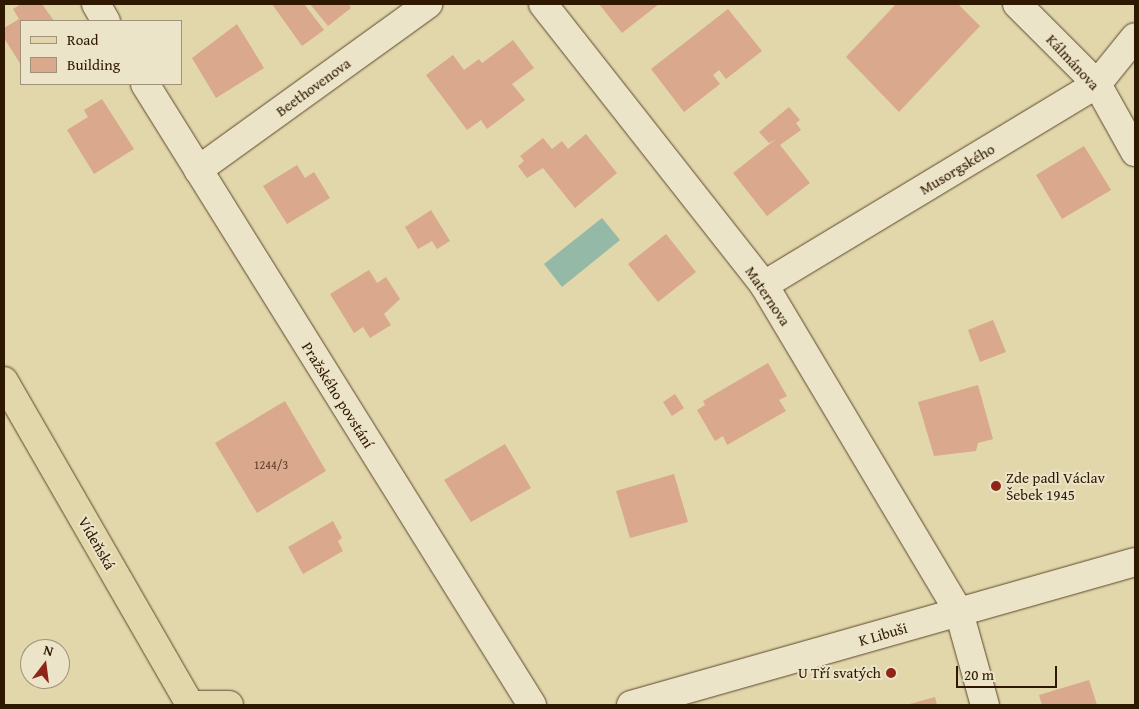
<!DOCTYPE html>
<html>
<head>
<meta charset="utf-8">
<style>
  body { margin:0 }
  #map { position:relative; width:1139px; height:709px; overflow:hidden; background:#e2d6ab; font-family:"Gentium Book Plus",serif }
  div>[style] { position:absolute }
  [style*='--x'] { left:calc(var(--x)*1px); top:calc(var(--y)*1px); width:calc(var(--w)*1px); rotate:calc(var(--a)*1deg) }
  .water>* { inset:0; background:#95b9a7 }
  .building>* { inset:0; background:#daa88d }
  .roads { filter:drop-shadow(0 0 1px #5b482b) drop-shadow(0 0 1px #5b482b) }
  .minor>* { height:28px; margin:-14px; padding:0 14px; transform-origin:14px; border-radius:14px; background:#ece4c8 }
  .major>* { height:28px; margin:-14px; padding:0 14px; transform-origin:14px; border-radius:14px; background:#e2d6ab }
  .dots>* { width:14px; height:14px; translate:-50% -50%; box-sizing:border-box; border:2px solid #ece4c8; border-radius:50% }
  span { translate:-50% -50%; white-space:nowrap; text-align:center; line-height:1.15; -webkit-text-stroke:4px #ece4c8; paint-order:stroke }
  .number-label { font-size:12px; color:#593c23 }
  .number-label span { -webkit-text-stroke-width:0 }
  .street-label { font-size:15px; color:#2e1800 }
  .poi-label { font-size:15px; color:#2e1800 }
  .left { translate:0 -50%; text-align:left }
  .right { translate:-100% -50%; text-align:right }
  .frame { position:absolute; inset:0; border:5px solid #2e1800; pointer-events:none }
  .legend { position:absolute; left:20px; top:20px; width:162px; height:65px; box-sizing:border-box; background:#ece4c8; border:1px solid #a09278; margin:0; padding:6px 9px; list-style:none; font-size:15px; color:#2e1800 }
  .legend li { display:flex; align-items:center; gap:10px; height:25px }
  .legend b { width:25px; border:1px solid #a09278 }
  .north { position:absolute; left:20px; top:639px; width:50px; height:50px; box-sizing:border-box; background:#ece4c8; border:1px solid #a09278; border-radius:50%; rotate:15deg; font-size:14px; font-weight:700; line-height:20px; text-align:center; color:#2e1800 }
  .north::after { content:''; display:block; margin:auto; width:18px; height:22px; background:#8f2418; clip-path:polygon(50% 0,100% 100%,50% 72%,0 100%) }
  .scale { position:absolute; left:956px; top:666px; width:101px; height:22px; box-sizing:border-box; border:2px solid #2e1800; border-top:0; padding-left:6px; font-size:15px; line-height:18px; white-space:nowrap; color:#2e1800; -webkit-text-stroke:4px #ece4c8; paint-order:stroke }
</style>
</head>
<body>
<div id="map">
  <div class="water">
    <div style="clip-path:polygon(602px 218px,620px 240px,562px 287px,544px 264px)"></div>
  </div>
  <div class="building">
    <div style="clip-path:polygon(21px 4px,42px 4px,54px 21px,21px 21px,21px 65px,4px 38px,4px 28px,19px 19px,13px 9px)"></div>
    <div style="clip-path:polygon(272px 4px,304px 4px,324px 30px,302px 46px)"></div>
    <div style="clip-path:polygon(310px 4px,349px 4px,351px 8px,328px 26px)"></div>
    <div style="clip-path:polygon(599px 4px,659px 4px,622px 33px)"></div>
    <div style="clip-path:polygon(896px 4px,958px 4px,980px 26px,899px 112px,846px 57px)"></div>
    <div style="clip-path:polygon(728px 9px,762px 51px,726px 79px,719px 70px,713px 75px,720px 84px,684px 112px,651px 69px)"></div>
    <div style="clip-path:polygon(237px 24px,264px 68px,216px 98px,192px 58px)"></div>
    <div style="clip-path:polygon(513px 40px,534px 68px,512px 84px,525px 100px,487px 129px,481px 120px,467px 130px,426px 75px,453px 55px,464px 70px,479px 59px,482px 63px)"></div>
    <div style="clip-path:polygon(102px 99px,134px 149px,94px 174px,67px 130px,88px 117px,84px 110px)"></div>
    <div style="clip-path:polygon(789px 107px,800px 120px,796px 123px,801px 130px,780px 145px,810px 183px,767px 216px,733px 173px,776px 139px,769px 143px,759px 132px)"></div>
    <div style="clip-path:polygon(586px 134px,617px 173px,575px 208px,543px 168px,527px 178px,518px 166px,524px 161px,520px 156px,543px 138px,552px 149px,562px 141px,568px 149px)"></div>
    <div style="clip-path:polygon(1084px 146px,1111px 190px,1062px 219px,1036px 175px)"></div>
    <div style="clip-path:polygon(297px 165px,305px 178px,314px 172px,330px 198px,287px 224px,263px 186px)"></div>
    <div style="clip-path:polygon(431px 210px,450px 241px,437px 249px,432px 241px,418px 249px,405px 227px)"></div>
    <div style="clip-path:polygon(666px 234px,696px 272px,658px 302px,628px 264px)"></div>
    <div style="clip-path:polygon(369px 270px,377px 283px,386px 277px,400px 299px,384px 314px,391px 325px,370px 338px,363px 327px,354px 333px,330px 294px)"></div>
    <div style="clip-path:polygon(993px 320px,1006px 352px,980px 362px,968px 330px)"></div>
    <div style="clip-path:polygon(768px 363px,787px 396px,779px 400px,786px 411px,727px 445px,723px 436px,715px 441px,697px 410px,705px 405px,703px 401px)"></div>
    <div style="clip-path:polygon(978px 385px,993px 439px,978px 443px,976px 451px,934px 456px,918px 402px)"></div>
    <div style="clip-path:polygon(675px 394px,684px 408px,672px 416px,663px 402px)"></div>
    <div style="clip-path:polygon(285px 401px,326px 471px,257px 513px,215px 443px)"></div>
    <div style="clip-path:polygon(505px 444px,531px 488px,471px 522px,444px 480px)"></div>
    <div style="clip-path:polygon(674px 474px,688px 522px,630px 538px,616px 491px)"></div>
    <div style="clip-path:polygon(333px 521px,342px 538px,338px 541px,343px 551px,303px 574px,288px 547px)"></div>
    <div style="clip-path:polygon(1089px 680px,1097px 705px,1042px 705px,1039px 695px)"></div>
    <div style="clip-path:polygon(935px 697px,937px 705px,906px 705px)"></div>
  </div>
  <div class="roads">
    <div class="minor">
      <div style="--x:96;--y:4;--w:20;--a:60"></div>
      <div style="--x:543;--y:4;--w:357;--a:51.8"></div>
      <div style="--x:764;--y:285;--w:381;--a:59.2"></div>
      <div style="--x:959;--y:612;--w:97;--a:74.4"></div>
      <div style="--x:1017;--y:4;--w:113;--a:45"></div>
      <div style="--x:1097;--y:84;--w:78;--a:60.8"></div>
      <div style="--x:145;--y:84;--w:732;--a:58.07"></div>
      <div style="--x:198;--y:170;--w:284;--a:-35.8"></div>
      <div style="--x:764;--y:285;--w:389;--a:-31.1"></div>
      <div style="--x:1097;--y:84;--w:60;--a:-51"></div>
      <div style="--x:631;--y:705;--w:524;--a:-15.84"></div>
    </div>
    <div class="major">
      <div style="--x:4;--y:381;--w:374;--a:60.1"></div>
      <div style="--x:190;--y:705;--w:39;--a:0"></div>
    </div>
  </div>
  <div class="dots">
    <div style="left:996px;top:486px;background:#8f2418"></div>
    <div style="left:891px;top:673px;background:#8f2418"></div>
  </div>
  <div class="number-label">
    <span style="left:271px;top:465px">1244/3</span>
  </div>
  <div class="street-label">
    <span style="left:1073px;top:62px;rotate:47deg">Kálmánova</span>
    <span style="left:313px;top:87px;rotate:-36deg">Beethovenova</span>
    <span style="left:957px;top:169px;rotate:-31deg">Musorgského</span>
    <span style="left:768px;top:296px;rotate:56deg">Maternova</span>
    <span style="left:338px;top:395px;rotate:58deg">Pražského povstání</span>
    <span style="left:97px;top:543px;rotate:60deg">Vídeňská</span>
    <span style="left:883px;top:634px;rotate:-16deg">K Libuši</span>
  </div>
  <div class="poi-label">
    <span class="left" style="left:1006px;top:486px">Zde padl Václav<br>Šebek 1945</span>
    <span class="right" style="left:881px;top:673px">U Tří svatých</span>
  </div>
  <div class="frame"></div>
  <ul class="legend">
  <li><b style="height:6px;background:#e2d6ab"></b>Road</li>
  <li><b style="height:14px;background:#daa88d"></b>Building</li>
  </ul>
  <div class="north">N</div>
  <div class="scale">20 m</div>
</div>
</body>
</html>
